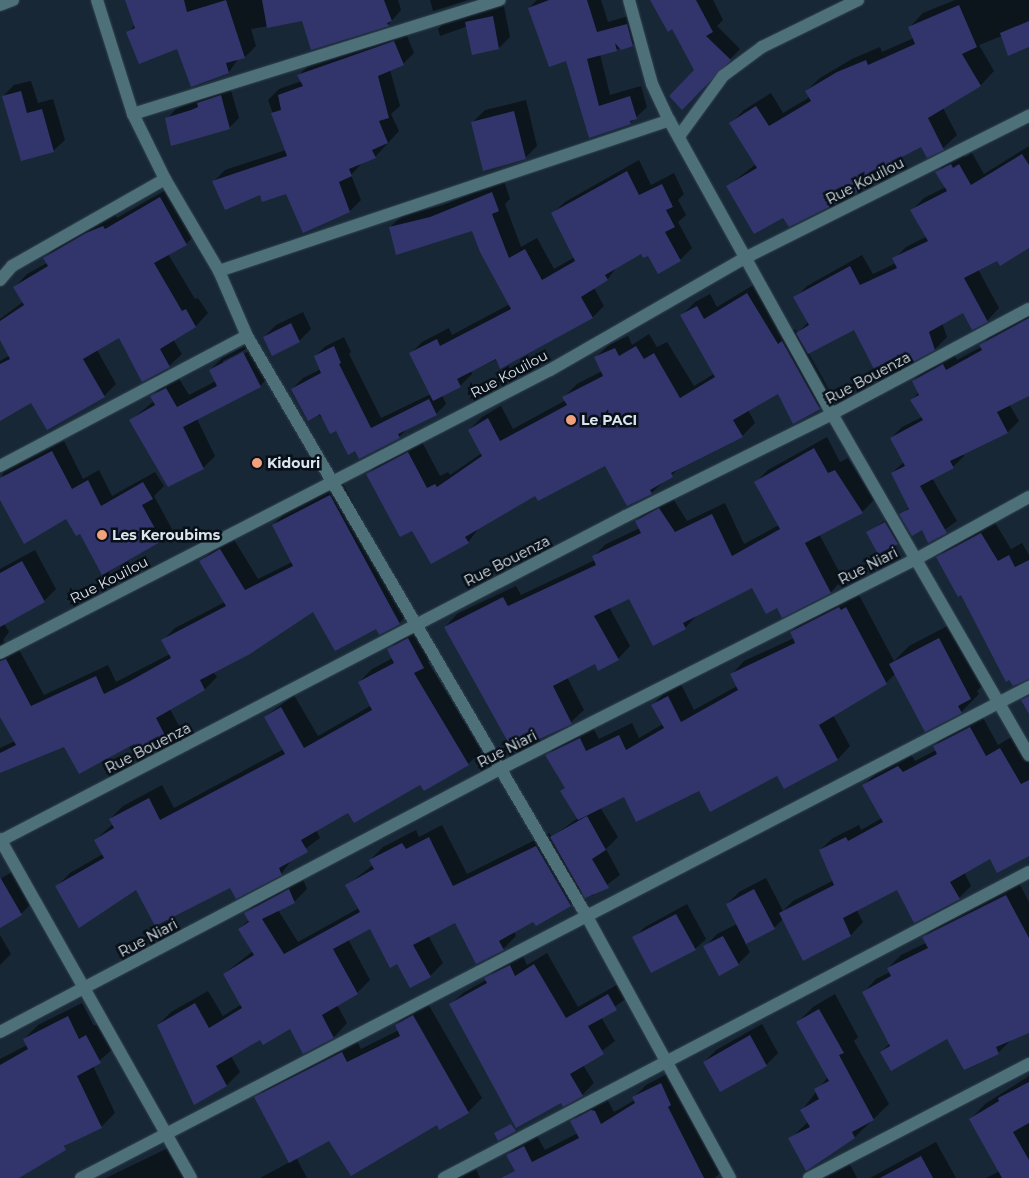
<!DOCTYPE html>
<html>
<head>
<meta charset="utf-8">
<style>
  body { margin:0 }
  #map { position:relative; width:1029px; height:1178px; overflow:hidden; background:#172736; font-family:Montserrat,sans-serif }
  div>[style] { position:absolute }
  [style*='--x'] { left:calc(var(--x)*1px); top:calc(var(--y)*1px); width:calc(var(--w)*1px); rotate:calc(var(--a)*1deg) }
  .shadow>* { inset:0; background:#0007 }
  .building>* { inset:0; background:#32356c }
  .roads { filter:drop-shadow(0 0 1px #324250) drop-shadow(0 0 1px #324250) }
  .minor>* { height:12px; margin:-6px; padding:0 6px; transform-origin:6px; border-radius:6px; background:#4d7079 }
  .dots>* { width:14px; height:14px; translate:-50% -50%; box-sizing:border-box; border:2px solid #080f16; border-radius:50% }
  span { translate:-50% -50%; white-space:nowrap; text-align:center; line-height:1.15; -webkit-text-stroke:5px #080f16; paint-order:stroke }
  .street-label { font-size:14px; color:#dae5ef }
  .poi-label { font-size:14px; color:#dae5ef; font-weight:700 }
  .left { translate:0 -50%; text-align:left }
</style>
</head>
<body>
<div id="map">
  <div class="shadow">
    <div style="clip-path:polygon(126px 0,398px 0,401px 10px,388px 25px,303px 20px,251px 29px,256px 46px,246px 56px,238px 59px,229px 72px,192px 86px,178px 48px,128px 32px,135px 25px)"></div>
    <div style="clip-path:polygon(430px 0,468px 0,433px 11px)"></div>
    <div style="clip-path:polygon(537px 0,601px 0,608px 22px,638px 13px,644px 34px,633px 45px,600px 54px,610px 95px,641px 86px,647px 107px,630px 123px,590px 137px,567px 59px,529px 8px)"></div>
    <div style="clip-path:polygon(651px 0,713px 0,723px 20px,717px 26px,740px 49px,682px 108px,696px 70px,672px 28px)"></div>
    <div style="clip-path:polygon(955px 0,1029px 0,1029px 46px,1002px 36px,979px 45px,994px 71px,981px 85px,943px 108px,957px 135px,943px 148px,922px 146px,884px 165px,885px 168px,872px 182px,783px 216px,728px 186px,756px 164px,730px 124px,744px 110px,771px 93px,783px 113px,810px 97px,806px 91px,820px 78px,852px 59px,880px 47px,882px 52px,914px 38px,910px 27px,923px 13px)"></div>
    <div style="clip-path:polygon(503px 1px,510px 37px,499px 48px,473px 53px,468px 26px,440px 36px,438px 29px,449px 17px)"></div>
    <div style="clip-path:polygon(405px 31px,414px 53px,403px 64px,390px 70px,400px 106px,391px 114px,399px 131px,375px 157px,362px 163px,351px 175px,361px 200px,350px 211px,287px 193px,261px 193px,214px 181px,225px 170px,286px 150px,268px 100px,279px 89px,302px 81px,299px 75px,310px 64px)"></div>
    <div style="clip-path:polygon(31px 81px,38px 103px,53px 99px,65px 140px,54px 150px,22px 160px,3px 96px,14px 85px)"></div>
    <div style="clip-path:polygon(230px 87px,239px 118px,229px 128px,167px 119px,176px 109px)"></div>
    <div style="clip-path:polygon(526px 100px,537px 146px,525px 158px,473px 122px,485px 110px)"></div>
    <div style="clip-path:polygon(1029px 146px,1029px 241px,978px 269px,999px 308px,987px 321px,972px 329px,964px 312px,942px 323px,947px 337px,935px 349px,898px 354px,854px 329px,808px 352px,832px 395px,819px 408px,779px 392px,748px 410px,755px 423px,742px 436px,682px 466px,651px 493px,606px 465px,536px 494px,480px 527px,468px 542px,412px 529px,368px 474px,381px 461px,421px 440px,440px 476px,448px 472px,450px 475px,482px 453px,469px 430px,482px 417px,501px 406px,513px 429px,566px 400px,564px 397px,577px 384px,602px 371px,596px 357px,609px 345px,628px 336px,632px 345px,649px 334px,657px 347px,667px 342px,694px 386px,714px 374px,682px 315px,695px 302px,710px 294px,717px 307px,760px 281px,791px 332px,795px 329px,798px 333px,808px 322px,795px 298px,807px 286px,862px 255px,873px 274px,896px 263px,894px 259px,906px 247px,926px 237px,912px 210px,924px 198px,946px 187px,937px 172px,949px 160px,963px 153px,965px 157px,972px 153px,984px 174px)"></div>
    <div style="clip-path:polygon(639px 160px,651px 185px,674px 173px,684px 194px,678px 200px,686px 215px,678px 222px,692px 248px,680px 260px,641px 252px,618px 265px,608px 279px,594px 288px,604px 306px,593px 317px,471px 371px,472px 374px,460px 386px,442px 395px,446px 404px,436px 414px,409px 427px,399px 437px,355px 450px,292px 389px,303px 378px,321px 369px,315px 356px,326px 346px,344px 337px,351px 352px,349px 354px,381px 418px,431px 394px,410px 354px,422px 342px,449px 328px,452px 335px,510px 304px,473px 230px,390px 227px,402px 216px,443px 205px,504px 181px,510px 199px,505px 204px,521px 247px,537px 238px,554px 269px,575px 257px,553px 213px,565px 202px)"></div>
    <div style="clip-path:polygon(173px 186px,198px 232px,186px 244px,168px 254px,195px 299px,198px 298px,208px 313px,196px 326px,173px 339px,182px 354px,169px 366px,119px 337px,97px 350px,116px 384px,104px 396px,31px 401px,0 411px,0 361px,10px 355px,0 338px,0 319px,23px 302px,15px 287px,27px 274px,47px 263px,45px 258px,57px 246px,115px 214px,117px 218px)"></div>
    <div style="clip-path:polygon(303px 312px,311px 329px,299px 341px,264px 337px,276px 325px)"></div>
    <div style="clip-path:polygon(1029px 313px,1029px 394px,1009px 404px,1019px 421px,1008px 432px,962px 454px,964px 456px,953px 467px,932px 478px,957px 521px,929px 541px,922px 529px,901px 515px,909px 507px,892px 473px,904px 462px,891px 438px,902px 427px,922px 417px,912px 400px,919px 392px,913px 381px,924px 370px,954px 354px,957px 360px,981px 347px,991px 334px)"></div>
    <div style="clip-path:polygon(evenodd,255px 341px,272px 374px,260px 386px,197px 419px,215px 456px,203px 468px,131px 420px,154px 401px,152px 396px,164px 384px,178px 377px,189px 395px,216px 381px,210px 370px,222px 358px,255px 341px,248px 348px,249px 351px,223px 364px,223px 361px,248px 348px)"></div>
    <div style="clip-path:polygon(827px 437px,840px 462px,848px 458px,874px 500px,862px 512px,819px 534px,843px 579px,831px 592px,782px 616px,777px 606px,753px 586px,697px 615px,685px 628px,630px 597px,609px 607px,630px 646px,618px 659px,595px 662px,567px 677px,584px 710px,571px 722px,514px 749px,445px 627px,457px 614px,516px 586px,521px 595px,595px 560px,594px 556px,606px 544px,640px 528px,636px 521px,648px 509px,672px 497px,687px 521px,725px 503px,744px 544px,779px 525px,756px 482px,768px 470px)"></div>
    <div style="clip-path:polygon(64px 441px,83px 479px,99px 470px,112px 496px,155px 472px,164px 486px,154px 496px,172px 529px,161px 540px,81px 532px,67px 518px,0 498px,3px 471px)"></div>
    <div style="clip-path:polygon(343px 483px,411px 611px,399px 623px,377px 627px,314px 610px,213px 672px,217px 677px,205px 689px,170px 709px,179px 726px,167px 738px,65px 745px,0 772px,0 748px,15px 741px,0 714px,0 569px,35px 550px,56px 589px,44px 601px,4px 623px,9px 632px,3px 640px,8px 649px,18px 648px,44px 695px,108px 665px,116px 682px,170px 654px,163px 640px,175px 628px,225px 602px,201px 562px,213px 550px,233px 538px,258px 579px,292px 562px,273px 525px,285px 513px)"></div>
    <div style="clip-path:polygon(891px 517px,903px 537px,897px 543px,868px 532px)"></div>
    <div style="clip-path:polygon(994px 521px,1011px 549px,1022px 543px,1029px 555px,1029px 678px,961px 593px,938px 558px,950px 545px)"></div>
    <div style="clip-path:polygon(852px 595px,854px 598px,859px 595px,894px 661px,909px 646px,957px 621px,988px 680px,977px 691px,979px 694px,961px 712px,896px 673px,886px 683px,833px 715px,850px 746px,838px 759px,784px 788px,777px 774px,700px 790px,625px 796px,600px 807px,618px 837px,606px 849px,620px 875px,592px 896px,583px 892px,570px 905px,536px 924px,534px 920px,514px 931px,516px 936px,503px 949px,455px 921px,428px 935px,443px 963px,430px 976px,398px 963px,370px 927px,348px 939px,370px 980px,357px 993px,337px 1005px,347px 1023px,334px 1037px,304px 1052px,290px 1027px,260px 1038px,231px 1056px,240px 1072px,227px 1085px,194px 1103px,158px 1025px,171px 1012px,208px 991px,223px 1016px,242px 1004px,224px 974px,253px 951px,239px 929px,249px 920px,246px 913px,259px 900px,302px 877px,307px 889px,294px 902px,278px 910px,298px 942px,359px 908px,347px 885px,373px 865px,370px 860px,383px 847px,416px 830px,419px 837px,442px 825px,467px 874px,549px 833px,552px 837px,578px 818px,562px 791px,566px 787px,547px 756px,559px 743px,592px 726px,599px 739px,632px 723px,639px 738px,663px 724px,653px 705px,665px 692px,681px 684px,694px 710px,737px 686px,732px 674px,744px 661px,794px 638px,791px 632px,804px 620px)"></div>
    <div style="clip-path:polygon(421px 626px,437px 654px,428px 662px,482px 751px,468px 764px,424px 789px,421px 783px,349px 811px,316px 830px,320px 838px,293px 858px,281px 874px,231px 886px,57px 886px,70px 873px,103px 854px,95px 840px,113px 824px,110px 819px,123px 806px,162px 785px,174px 808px,284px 749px,265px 717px,294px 695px,318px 736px,372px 705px,359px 682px,372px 669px,393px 658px,388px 650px,402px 636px)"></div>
    <div style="clip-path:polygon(982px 716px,998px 745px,1013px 736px,1029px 761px,1029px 855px,990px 858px,964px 872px,971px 886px,959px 898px,897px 888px,856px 909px,863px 922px,851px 935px,803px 959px,783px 919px,774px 928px,745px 943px,750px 952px,738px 964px,705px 947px,717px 934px,737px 924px,727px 904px,739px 892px,766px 878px,783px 911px,793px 901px,834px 880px,820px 850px,833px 838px,859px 825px,861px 830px,882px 818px,864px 785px,876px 773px,911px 754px,915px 761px,936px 750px,934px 746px,947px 734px)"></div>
    <div style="clip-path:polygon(17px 869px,35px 900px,21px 914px,0 926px,0 879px)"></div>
    <div style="clip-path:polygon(1019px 883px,1029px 902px,1029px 1031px,1011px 1040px,998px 1053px,948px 1037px,881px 1052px,890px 1043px,864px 992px,876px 979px,890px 972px,888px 968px,901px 955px,926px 943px,924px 937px,936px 925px)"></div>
    <div style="clip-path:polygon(687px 904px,706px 939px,695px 949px,634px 938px,645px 927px)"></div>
    <div style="clip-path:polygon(0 935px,11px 954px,0 965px)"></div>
    <div style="clip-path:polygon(547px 953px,578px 1007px,620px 983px,628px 997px,601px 1017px,615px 1041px,583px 1065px,594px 1083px,582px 1095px,561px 1101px,451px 1004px,463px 993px,486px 980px,497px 967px,522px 954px,527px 965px)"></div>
    <div style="clip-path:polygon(835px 994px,858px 1037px,854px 1041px,889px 1104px,855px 1137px,806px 1169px,790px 1139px,808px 1122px,802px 1110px,828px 1077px,798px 1022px,813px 1007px)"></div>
    <div style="clip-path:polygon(427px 1002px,482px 1098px,468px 1112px,413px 1095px,296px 1157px,307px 1178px,260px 1178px,290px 1162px,256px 1098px,269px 1084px,356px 1039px,361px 1049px,399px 1030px,396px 1025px,410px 1012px)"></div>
    <div style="clip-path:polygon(82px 1003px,94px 1026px,100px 1022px,114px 1048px,93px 1066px,115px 1113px,101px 1127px,74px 1140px,23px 1174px,14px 1178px,0 1178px,0 1059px,27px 1045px,24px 1039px,38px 1025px)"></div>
    <div style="clip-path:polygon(762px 1024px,778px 1053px,766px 1065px,704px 1062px,716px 1050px)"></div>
    <div style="clip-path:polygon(673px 1071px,680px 1095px,720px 1173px,715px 1178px,520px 1178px,508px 1155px,520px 1143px,536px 1134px,545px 1150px,578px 1133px,572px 1121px,584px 1109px,607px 1099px,614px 1112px,635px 1100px,634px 1097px,646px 1085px)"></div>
    <div style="clip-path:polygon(1029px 1076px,1029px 1178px,986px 1178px,1000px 1171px,970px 1120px,985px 1104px)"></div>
    <div style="clip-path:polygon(936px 1142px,956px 1178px,870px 1178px)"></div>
    <div style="clip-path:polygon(170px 1147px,186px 1178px,106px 1178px)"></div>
    <div style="clip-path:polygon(848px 1161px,857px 1178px,821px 1178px)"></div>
    <div style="clip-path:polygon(476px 1169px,480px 1178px,457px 1178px)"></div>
  </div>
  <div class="building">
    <div style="clip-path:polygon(125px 0,184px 0,187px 12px,226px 0,245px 58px,226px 63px,229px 73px,191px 87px,177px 49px,139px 64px,126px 32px,135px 28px)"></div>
    <div style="clip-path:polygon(262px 0,384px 0,392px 21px,387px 23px,389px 26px,311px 50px,302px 21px,267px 28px)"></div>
    <div style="clip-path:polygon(549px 0,587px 0,597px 32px,627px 24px,633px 46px,621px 50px,615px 43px,617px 51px,587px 59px,599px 106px,630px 96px,637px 119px,630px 121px,631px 124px,589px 138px,566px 61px,549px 67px,528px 8px)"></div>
    <div style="clip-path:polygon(650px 0,696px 0,713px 32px,706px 36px,731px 60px,682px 110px,669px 96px,694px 70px,672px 29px,668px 32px)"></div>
    <div style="clip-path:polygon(959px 5px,977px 47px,962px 54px,981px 86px,928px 118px,944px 150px,927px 158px,921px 147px,868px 175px,873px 183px,845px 199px,789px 227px,783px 218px,754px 234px,726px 186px,757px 168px,729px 123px,756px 106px,769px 126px,811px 101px,805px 91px,837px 72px,866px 60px,868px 65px,915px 44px,908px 27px)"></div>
    <div style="clip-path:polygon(493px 16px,499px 49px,472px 55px,465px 22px)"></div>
    <div style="clip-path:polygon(1029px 21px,1029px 47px,1008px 56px,1000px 33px)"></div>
    <div style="clip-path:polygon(394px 41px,404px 65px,378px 76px,389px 118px,379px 121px,388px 143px,372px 150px,376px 158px,349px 169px,352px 176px,339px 182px,350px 212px,303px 233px,286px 194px,262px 202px,260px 195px,225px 210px,212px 181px,287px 156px,271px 113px,281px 110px,278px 95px,303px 86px,297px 75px)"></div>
    <div style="clip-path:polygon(21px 91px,27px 113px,42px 109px,54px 152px,21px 161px,2px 96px)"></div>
    <div style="clip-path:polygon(221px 95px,230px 129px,171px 146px,165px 118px,191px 110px,198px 107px,197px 103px)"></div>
    <div style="clip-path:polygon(514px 111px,526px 159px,483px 171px,471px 122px)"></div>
    <div style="clip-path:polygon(1022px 154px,1029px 165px,1029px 248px,1000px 266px,997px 261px,964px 278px,988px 322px,972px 330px,963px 313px,929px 332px,935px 350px,904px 367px,898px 356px,874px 369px,854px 330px,808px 354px,796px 333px,809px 325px,793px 297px,850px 266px,860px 285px,897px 268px,892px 258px,928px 241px,910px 210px,947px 191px,935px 172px,951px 164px,953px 168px,959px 164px,971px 185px)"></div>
    <div style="clip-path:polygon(627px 171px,639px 195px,662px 184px,673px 207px,666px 210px,675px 227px,665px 232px,681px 261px,658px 274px,648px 256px,643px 258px,641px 254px,605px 275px,608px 280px,581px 297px,593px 318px,500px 369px,496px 359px,457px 379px,461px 387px,433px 401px,409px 353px,437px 339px,440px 346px,511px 309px,480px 252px,472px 231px,396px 255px,389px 227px,430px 217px,492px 192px,499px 211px,492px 214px,509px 258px,525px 249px,542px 280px,575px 261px,551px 213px)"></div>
    <div style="clip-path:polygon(160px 197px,187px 245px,154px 263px,182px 311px,186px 309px,196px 327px,160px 349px,170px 367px,142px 382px,119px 338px,83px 359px,105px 397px,47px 430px,31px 403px,0 421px,0 364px,10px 359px,0 340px,0 321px,24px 305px,13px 287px,48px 266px,43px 258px,86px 233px,103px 226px,105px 229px)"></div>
    <div style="clip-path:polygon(747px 293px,778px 344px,782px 341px,820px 409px,793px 424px,778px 394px,733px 420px,743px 437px,671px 473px,673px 477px,650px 490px,652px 494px,627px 506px,605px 466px,538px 501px,535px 496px,465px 537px,469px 543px,431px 564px,412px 531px,400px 537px,366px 474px,408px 452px,427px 488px,435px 484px,437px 487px,482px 456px,468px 430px,488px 418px,500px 441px,567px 405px,562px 397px,603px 376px,594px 357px,615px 348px,619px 356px,636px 346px,644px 359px,654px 353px,680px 398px,715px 377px,680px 315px,697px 306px,704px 319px)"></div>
    <div style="clip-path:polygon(1029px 318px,1029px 396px,997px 412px,1008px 433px,950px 461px,954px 468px,920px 486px,947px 533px,928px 543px,922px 530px,912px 536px,899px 514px,909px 509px,891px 473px,905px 466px,890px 438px,923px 420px,910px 400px,919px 395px,912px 381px,943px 364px,946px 370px,982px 350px,979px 345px)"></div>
    <div style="clip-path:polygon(291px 323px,300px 342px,272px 356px,263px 337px)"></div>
    <div style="clip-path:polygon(334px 346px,341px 363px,339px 364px,371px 428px,429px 399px,437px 415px,398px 434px,400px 438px,359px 459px,355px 451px,348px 455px,336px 431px,330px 434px,320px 414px,308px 421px,291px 389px,321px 373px,314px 356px)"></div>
    <div style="clip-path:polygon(243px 352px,261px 387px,183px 427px,204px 469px,168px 487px,129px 420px,155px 405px,150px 396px,166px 388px,177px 407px,217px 386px,209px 370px)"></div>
    <div style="clip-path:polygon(814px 448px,828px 473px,835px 470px,863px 513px,805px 543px,831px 593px,782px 618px,777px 608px,766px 614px,752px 588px,683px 623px,686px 629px,653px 646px,629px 599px,594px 616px,619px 660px,598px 671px,595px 664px,553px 686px,572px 724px,513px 751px,444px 627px,503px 597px,508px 606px,596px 565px,592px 556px,641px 533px,635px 521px,659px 508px,675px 532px,712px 514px,732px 556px,780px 529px,754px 482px)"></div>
    <div style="clip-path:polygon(52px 451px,72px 489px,88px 480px,101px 506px,143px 482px,153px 499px,142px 505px,162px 541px,102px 575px,80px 534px,76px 536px,66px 519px,24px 544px,0 500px,0 478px)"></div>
    <div style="clip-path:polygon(330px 495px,400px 624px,379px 635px,376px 629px,335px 651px,313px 612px,250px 654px,200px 680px,205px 690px,156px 718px,167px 739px,139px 754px,134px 744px,79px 774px,64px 747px,0 773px,0 753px,16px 745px,0 717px,0 661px,6px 659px,31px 706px,96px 676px,104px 694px,130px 681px,171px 658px,161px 640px,226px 606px,199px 561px,220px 549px,245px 590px,293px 566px,272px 525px)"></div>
    <div style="clip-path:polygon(885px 522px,898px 544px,878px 554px,866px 532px)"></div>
    <div style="clip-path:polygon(981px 533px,998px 561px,1009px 555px,1015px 567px,1029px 560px,1029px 679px,1013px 686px,1009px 680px,1006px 682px,961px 595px,958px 597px,936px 557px)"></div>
    <div style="clip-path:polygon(22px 561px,45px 602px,0 627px,0 573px)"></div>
    <div style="clip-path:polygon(839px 607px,841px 610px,846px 607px,887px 684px,819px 725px,838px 760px,784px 789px,777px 776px,710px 812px,699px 791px,636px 822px,624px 797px,578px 820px,560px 791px,565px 788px,545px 755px,580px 738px,586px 751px,619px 735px,626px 750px,664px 728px,651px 705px,668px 696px,681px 722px,738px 690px,730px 674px,795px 643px,790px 632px)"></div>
    <div style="clip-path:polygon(408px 638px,424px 668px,414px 673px,469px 765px,424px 791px,420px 785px,354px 823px,348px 813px,301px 840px,308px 852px,279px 868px,282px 875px,236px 899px,230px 888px,155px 926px,136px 890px,79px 928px,55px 886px,104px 858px,94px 840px,114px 828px,109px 819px,149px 798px,160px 820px,285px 754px,264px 717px,281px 707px,304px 748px,372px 710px,358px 682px,394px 663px,387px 649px)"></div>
    <div style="clip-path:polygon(939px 638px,971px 699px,958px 706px,962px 713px,925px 732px,889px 664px)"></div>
    <div style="clip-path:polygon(1029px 696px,1029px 714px,1021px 700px)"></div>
    <div style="clip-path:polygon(970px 727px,986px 756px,1000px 748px,1021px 784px,1029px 780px,1029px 856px,997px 873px,990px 859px,950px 882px,960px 899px,914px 923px,897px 890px,843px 918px,851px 936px,803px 961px,779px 913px,834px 885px,819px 850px,846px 837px,848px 841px,883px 822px,862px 785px,898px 766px,903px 772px,937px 754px,933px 746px)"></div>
    <div style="clip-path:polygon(587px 816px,606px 850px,592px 859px,609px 888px,585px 898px,550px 837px)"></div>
    <div style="clip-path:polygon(429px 837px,453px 886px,536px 846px,571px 906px,536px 926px,533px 922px,499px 941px,504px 950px,476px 964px,455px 923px,413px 945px,431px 977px,410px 988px,397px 964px,390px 968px,370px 929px,333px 949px,358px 994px,322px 1015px,334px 1038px,303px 1054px,290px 1029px,263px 1045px,260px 1040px,216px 1066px,227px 1086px,194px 1105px,157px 1025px,195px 1003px,209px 1028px,242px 1008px,223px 974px,254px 955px,238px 929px,249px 922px,244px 913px,289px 889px,295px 903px,262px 919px,284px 954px,360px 912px,345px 885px,374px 869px,369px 860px,402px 843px,406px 849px)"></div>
    <div style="clip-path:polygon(0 877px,22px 915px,0 928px)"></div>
    <div style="clip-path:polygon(754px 889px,775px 929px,746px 944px,726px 904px)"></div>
    <div style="clip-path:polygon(1006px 895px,1029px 938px,1029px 1033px,996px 1047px,999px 1054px,964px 1070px,947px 1039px,891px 1071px,880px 1052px,890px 1046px,862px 992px,891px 976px,887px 968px,928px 948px,922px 937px)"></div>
    <div style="clip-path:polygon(676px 914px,696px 950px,651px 973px,632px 937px)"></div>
    <div style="clip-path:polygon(723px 936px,739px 965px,719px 976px,703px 946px)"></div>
    <div style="clip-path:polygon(534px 964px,566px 1018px,608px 994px,617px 1010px,588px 1026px,604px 1054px,570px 1074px,583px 1096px,563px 1107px,561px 1103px,516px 1128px,449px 1004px,487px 983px,484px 978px,510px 965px,515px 976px)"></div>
    <div style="clip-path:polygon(819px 1009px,844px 1053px,839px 1055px,874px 1120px,852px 1132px,855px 1138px,806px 1171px,788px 1138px,810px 1127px,800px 1110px,819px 1099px,814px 1089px,829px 1081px,796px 1022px)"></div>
    <div style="clip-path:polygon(413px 1015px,469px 1113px,439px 1130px,437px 1125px,351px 1176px,329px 1141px,289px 1163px,254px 1097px,342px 1052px,347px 1062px,400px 1036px,395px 1025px)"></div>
    <div style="clip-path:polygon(68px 1016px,79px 1039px,86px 1035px,101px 1063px,77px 1076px,102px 1128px,64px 1146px,66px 1150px,19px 1178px,0 1178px,0 1065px,28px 1049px,23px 1039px)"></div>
    <div style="clip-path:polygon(750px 1035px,767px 1066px,720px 1092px,703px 1062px)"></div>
    <div style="clip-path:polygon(1029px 1082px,1029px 1123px,1013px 1132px,1029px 1160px,1029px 1178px,1002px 1178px,969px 1119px,999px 1101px,998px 1098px)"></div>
    <div style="clip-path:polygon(661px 1083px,671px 1105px,668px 1107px,704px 1178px,501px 1178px,515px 1171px,506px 1155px,524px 1146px,532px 1162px,579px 1138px,570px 1121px,591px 1110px,595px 1111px,601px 1124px,635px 1103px,632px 1097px)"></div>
    <div style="clip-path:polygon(511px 1124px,516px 1131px,498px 1141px,494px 1133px)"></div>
    <div style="clip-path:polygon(921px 1156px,933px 1178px,880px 1178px)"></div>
  </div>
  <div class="roads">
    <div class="minor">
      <div style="--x:97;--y:0;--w:120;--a:72.5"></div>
      <div style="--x:133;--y:114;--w:72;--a:63.8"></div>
      <div style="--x:165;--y:179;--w:107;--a:59.6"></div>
      <div style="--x:219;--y:271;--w:71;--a:66.7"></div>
      <div style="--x:247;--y:336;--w:671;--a:59.65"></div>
      <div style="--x:586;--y:915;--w:300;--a:61.3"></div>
      <div style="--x:629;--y:0;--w:87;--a:74.7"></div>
      <div style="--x:652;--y:84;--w:40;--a:65"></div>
      <div style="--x:669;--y:120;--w:336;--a:61"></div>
      <div style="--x:832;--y:414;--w:394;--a:60"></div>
      <div style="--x:0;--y:5;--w:14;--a:-21"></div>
      <div style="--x:133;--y:114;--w:384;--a:-17.3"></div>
      <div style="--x:680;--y:135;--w:73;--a:-53.9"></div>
      <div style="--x:723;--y:76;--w:49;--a:-36.6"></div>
      <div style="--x:762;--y:47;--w:107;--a:-26.1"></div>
      <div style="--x:219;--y:271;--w:475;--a:-18.5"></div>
      <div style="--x:0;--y:280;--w:18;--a:-49"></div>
      <div style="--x:12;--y:266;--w:176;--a:-29.6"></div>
      <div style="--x:0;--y:466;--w:279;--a:-27.8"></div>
      <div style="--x:0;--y:653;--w:619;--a:-27.23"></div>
      <div style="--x:550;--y:370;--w:225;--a:-29.9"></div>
      <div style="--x:745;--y:258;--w:318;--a:-26.6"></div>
      <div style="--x:0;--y:839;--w:389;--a:60.6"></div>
      <div style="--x:0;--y:841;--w:705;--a:-27.44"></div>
      <div style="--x:626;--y:516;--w:230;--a:-26.3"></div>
      <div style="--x:832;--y:414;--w:223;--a:-28.1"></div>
      <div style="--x:0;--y:1032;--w:567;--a:-27.74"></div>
      <div style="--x:502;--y:768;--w:464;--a:-26.8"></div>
      <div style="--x:916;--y:559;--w:129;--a:-28.8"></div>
      <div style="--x:81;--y:1178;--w:1068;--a:-27.38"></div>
      <div style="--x:444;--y:1178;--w:660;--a:-27.61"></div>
      <div style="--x:809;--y:1178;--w:248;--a:-27.4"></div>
    </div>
  </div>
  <div class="dots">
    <div style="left:571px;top:420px;background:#f1a17d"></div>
    <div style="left:257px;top:463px;background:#f1a17d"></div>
    <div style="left:102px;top:535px;background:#f1a17d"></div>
  </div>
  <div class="street-label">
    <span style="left:865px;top:181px;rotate:-27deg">Rue Kouilou</span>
    <span style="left:509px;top:374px;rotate:-28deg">Rue Kouilou</span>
    <span style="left:868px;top:378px;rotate:-28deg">Rue Bouenza</span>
    <span style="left:507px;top:561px;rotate:-27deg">Rue Bouenza</span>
    <span style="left:868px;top:566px;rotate:-27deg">Rue Niari</span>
    <span style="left:109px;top:580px;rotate:-27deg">Rue Kouilou</span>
    <span style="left:148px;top:748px;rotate:-27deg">Rue Bouenza</span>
    <span style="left:507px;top:749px;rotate:-27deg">Rue Niari</span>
    <span style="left:148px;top:938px;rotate:-28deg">Rue Niari</span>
  </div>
  <div class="poi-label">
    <span class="left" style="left:581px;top:420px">Le PACI</span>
    <span class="left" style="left:267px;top:463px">Kidouri</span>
    <span class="left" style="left:112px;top:535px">Les Keroubims</span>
  </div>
</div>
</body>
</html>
